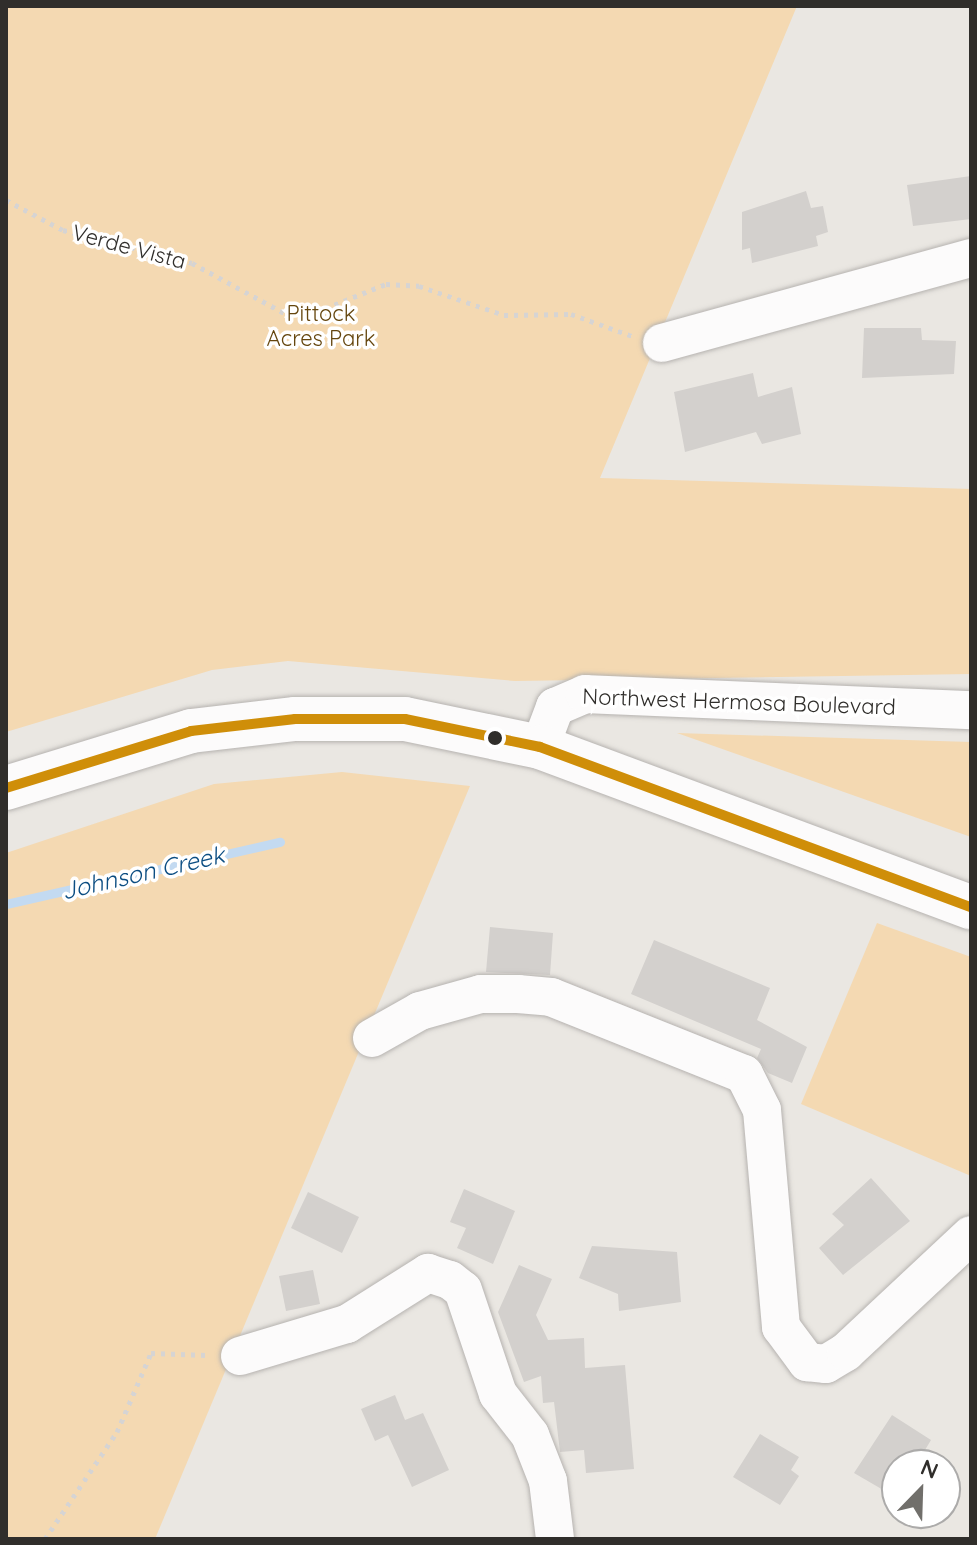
<!DOCTYPE html>
<html>
<head>
<meta charset="utf-8">
<style>
  body { margin:0 }
  #map { position:relative; width:977px; height:1545px; overflow:hidden; background:#eae7e2; font-family:Quicksand,sans-serif }
  div>[style] { position:absolute }
  [style*='--x'] { left:calc(var(--x)*1px); top:calc(var(--y)*1px); width:calc(var(--w)*1px); rotate:calc(var(--a)*1deg) }
  .green>* { inset:0; background:#f4d9b2 }
  .stream>* { height:9px; margin:-4.5px; padding:0 4.5px; transform-origin:4.5px; border-radius:4.5px; background:#c3daf1 }
  .building>* { inset:0; background:#d3d0cd }
  .path>* { height:5px; margin-top:-2.5px; transform-origin:0; background:repeating-linear-gradient(90deg,#d6d4d3 0 4px,transparent 0 10px) }
  .roads { filter:drop-shadow(0 0 2px #b6b3b0) drop-shadow(0 0 2px #b6b3b0) }
  .minor>* { height:38px; margin:-19px; padding:0 19px; transform-origin:19px; border-radius:19px; background:#fcfbfb }
  .major>* { height:44px; margin:-22px; padding:0 22px; transform-origin:22px; border-radius:22px; background:#fcfbfb }
  .bus-1>* { height:10px; margin:-5px; padding:0 5px; transform-origin:5px; border-radius:5px; background:#cf8e09 }
  .dots>* { width:22px; height:22px; translate:-50% -50%; box-sizing:border-box; border:4px solid #fff; border-radius:50% }
  span { translate:-50% -50%; white-space:nowrap; text-align:center; line-height:1.15; -webkit-text-stroke:7px #fff; paint-order:stroke }
  .street-label { font-size:22px; color:#302e2b }
  .park-label { font-size:22px; color:#65460e }
  .water-label { font-size:24px; color:#0b4d82; font-style:italic }
  .frame { position:absolute; inset:0; border:8px solid #302e2b; pointer-events:none }
  .north { position:absolute; left:881px; top:1449px; width:80px; height:80px; box-sizing:border-box; background:#fff; border:2px solid #acabaa; border-radius:50%; rotate:23deg; font-size:22px; font-weight:700; line-height:32px; text-align:center; color:#302e2b }
  .north::after { content:''; display:block; margin:auto; width:28px; height:36px; background:#716f6b; clip-path:polygon(50% 0,100% 100%,50% 72%,0 100%) }
</style>
</head>
<body>
<div id="map">
  <div class="green">
    <div style="clip-path:polygon(6px 6px,797px 6px,600px 478px,971px 489px,971px 674px,515px 681px,288px 661px,212px 670px,6px 732px)"></div>
    <div style="clip-path:polygon(677px 733px,971px 742px,971px 837px)"></div>
    <div style="clip-path:polygon(342px 772px,470px 786px,155px 1539px,6px 1539px,6px 853px,214px 784px)"></div>
    <div style="clip-path:polygon(877px 923px,971px 957px,971px 1176px,801px 1104px)"></div>
  </div>
  <div class="stream">
    <div style="--x:6;--y:904;--w:281;--a:-12.8"></div>
  </div>
  <div class="building">
    <div style="clip-path:polygon(971px 176px,971px 219px,913px 226px,907px 185px)"></div>
    <div style="clip-path:polygon(806px 191px,811px 208px,823px 206px,828px 232px,816px 236px,818px 246px,752px 263px,750px 248px,742px 250px,742px 212px)"></div>
    <div style="clip-path:polygon(864px 328px,921px 328px,922px 340px,956px 341px,954px 374px,862px 378px)"></div>
    <div style="clip-path:polygon(753px 373px,758px 397px,792px 387px,801px 434px,762px 444px,756px 432px,685px 452px,674px 392px)"></div>
    <div style="clip-path:polygon(490px 927px,553px 933px,550px 975px,486px 972px)"></div>
    <div style="clip-path:polygon(654px 940px,770px 988px,757px 1020px,807px 1047px,792px 1083px,768px 1073px,757px 1058px,761px 1049px,631px 994px)"></div>
    <div style="clip-path:polygon(871px 1178px,910px 1221px,843px 1275px,819px 1248px,844px 1225px,832px 1214px)"></div>
    <div style="clip-path:polygon(464px 1189px,515px 1211px,493px 1264px,457px 1248px,466px 1228px,450px 1222px)"></div>
    <div style="clip-path:polygon(308px 1192px,359px 1217px,342px 1253px,291px 1228px)"></div>
    <div style="clip-path:polygon(592px 1246px,677px 1252px,681px 1302px,619px 1311px,618px 1294px,579px 1278px)"></div>
    <div style="clip-path:polygon(519px 1265px,552px 1279px,536px 1315px,548px 1340px,584px 1338px,585px 1368px,625px 1365px,634px 1469px,586px 1473px,584px 1450px,560px 1452px,554px 1402px,543px 1403px,541px 1376px,524px 1382px,498px 1312px)"></div>
    <div style="clip-path:polygon(313px 1270px,320px 1304px,286px 1311px,279px 1276px)"></div>
    <div style="clip-path:polygon(395px 1395px,405px 1420px,423px 1413px,449px 1470px,412px 1487px,388px 1435px,375px 1441px,361px 1409px)"></div>
    <div style="clip-path:polygon(892px 1415px,931px 1440px,916px 1465px,897px 1465px,897px 1498px,854px 1473px)"></div>
    <div style="clip-path:polygon(760px 1434px,799px 1457px,791px 1470px,799px 1476px,780px 1505px,733px 1477px)"></div>
  </div>
  <div class="path">
    <div style="--x:6;--y:200;--w:64;--a:27.8"></div>
    <div style="--x:63;--y:230;--w:133;--a:14.3"></div>
    <div style="--x:192;--y:263;--w:107;--a:28.5"></div>
    <div style="--x:286;--y:314;--w:30;--a:-4"></div>
    <div style="--x:316;--y:312;--w:75;--a:-21.8"></div>
    <div style="--x:386;--y:284;--w:33;--a:3"></div>
    <div style="--x:419;--y:286;--w:90;--a:18.8"></div>
    <div style="--x:504;--y:315;--w:67;--a:-0.9"></div>
    <div style="--x:571;--y:314;--w:65;--a:19.8"></div>
    <div style="--x:45;--y:1539;--w:129;--a:-56.1"></div>
    <div style="--x:117;--y:1432;--w:86;--a:-66.7"></div>
    <div style="--x:151;--y:1353;--w:56;--a:2"></div>
  </div>
  <div class="roads">
    <div class="minor">
      <div style="--x:662;--y:343;--w:320;--a:-15.4"></div>
      <div style="--x:540;--y:747;--w:43;--a:-69.4"></div>
      <div style="--x:555;--y:707;--w:33;--a:-23"></div>
      <div style="--x:585;--y:694;--w:386;--a:2.4"></div>
      <div style="--x:372;--y:1038;--w:55;--a:-29.4"></div>
      <div style="--x:420;--y:1011;--w:63;--a:-15.6"></div>
      <div style="--x:481;--y:994;--w:37;--a:0"></div>
      <div style="--x:518;--y:994;--w:33;--a:5"></div>
      <div style="--x:551;--y:997;--w:208;--a:21.8"></div>
      <div style="--x:744;--y:1074;--w:40;--a:63.4"></div>
      <div style="--x:762;--y:1110;--w:218;--a:85"></div>
      <div style="--x:781;--y:1327;--w:44;--a:53.4"></div>
      <div style="--x:807;--y:1362;--w:19;--a:6"></div>
      <div style="--x:826;--y:1364;--w:23;--a:-31"></div>
      <div style="--x:846;--y:1352;--w:171;--a:-43.1"></div>
      <div style="--x:240;--y:1356;--w:112;--a:-16.7"></div>
      <div style="--x:347;--y:1324;--w:96;--a:-32.2"></div>
      <div style="--x:428;--y:1273;--w:23;--a:18"></div>
      <div style="--x:450;--y:1280;--w:16;--a:38"></div>
      <div style="--x:463;--y:1290;--w:110;--a:71.4"></div>
      <div style="--x:498;--y:1394;--w:52;--a:52"></div>
      <div style="--x:530;--y:1435;--w:49;--a:68.6"></div>
      <div style="--x:548;--y:1481;--w:58;--a:83.1"></div>
    </div>
    <div class="major">
      <div style="--x:6;--y:788;--w:194;--a:-17.1"></div>
      <div style="--x:191;--y:731;--w:105;--a:-6.6"></div>
      <div style="--x:295;--y:719;--w:110;--a:0"></div>
      <div style="--x:405;--y:719;--w:138;--a:11.7"></div>
      <div style="--x:540;--y:747;--w:460;--a:20.4"></div>
    </div>
  </div>
  <div class="bus-1">
    <div style="--x:6;--y:788;--w:194;--a:-17.1"></div>
    <div style="--x:191;--y:731;--w:105;--a:-6.6"></div>
    <div style="--x:295;--y:719;--w:110;--a:0"></div>
    <div style="--x:405;--y:719;--w:138;--a:11.7"></div>
    <div style="--x:540;--y:747;--w:460;--a:20.4"></div>
  </div>
  <div class="dots">
    <div style="left:495px;top:738px;background:#302e2b"></div>
  </div>
  <div class="street-label">
    <span style="left:129px;top:247px;rotate:15deg">Verde Vista</span>
    <span style="left:739px;top:702px;rotate:2deg">Northwest Hermosa Boulevard</span>
  </div>
  <div class="park-label">
    <span style="left:321px;top:326px">Pittock<br>Acres Park</span>
  </div>
  <div class="water-label">
    <span style="left:143px;top:873px;rotate:-13deg">Johnson Creek</span>
  </div>
  <div class="frame"></div>
  <div class="north">N</div>
</div>
</body>
</html>
